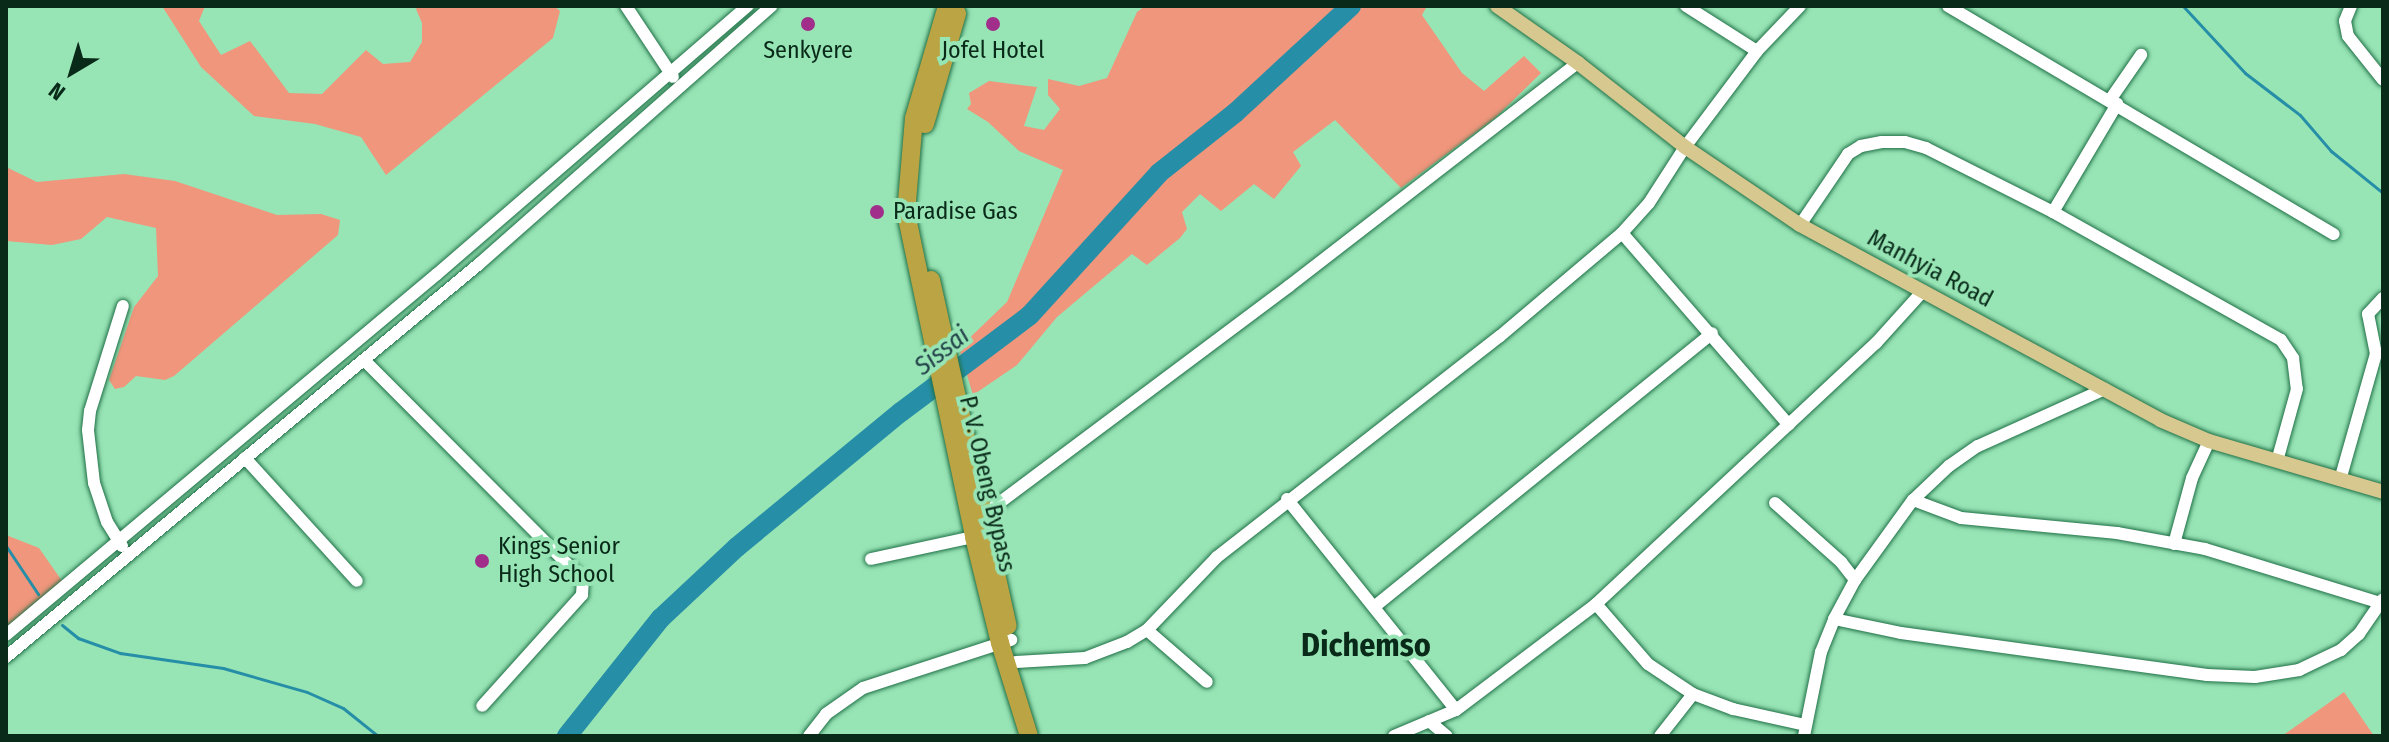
<!DOCTYPE html>
<html>
<head>
<meta charset="utf-8">
<style>
  body { margin:0 }
  #map { position:relative; width:2389px; height:742px; overflow:hidden; background:#97e4b5; font-family:"Fira Sans Condensed",sans-serif }
  div>[style] { position:absolute }
  [style*='--x'] { left:calc(var(--x)*1px); top:calc(var(--y)*1px); width:calc(var(--w)*1px); rotate:calc(var(--a)*1deg) }
  .green>* { inset:0; background:#f0967c }
  .stream>* { height:3px; margin:-1.5px; padding:0 1.5px; transform-origin:1.5px; border-radius:1.5px; background:#268fa7 }
  .river>* { height:20px; margin:-10px; padding:0 10px; transform-origin:10px; border-radius:10px; background:#268fa7 }
  .roads { filter:drop-shadow(0 0 2px #207047) drop-shadow(0 0 2px #207047) }
  .minor>* { height:12px; margin:-6px; padding:0 6px; transform-origin:6px; border-radius:6px; background:#fff }
  .major>* { height:14px; margin:-7px; padding:0 7px; transform-origin:7px; border-radius:7px; background:#d6c88e }
  .highway>* { height:18px; margin:-9px; padding:0 9px; transform-origin:9px; border-radius:9px; background:#baa443 }
  .dots>* { width:22px; height:22px; translate:-50% -50%; box-sizing:border-box; border:4px solid #97e4b5; border-radius:50% }
  span { translate:-50% -50%; white-space:nowrap; text-align:center; line-height:1.15; -webkit-text-stroke:8px #97e4b5; paint-order:stroke }
  .poi-label { font-size:24px; color:#092a19 }
  .left { translate:0 -50%; text-align:left }
  .street-label { font-size:24px; color:#092a19 }
  .water-label { font-size:26px; color:#23424a; font-style:italic }
  .district-label { font-size:32px; color:#092a19; font-weight:700 }
  .frame { position:absolute; inset:0; border:8px solid #092a19; pointer-events:none }
  .north { position:absolute; left:32px; top:32px; width:80px; height:80px; -webkit-text-stroke:6px #97e4b5; paint-order:stroke; rotate:218deg; font-size:22px; font-weight:700; line-height:32px; text-align:center; color:#092a19 }
  .north::after { content:''; display:block; margin:auto; width:28px; height:36px; background:#092a19; clip-path:polygon(50% 0,100% 100%,50% 72%,0 100%) }
</style>
</head>
<body>
<div id="map">
  <div class="green">
    <div style="clip-path:polygon(162px 6px,205px 6px,199px 21px,221px 55px,250px 41px,289px 93px,322px 94px,366px 50px,383px 64px,410px 62px,422px 42px,422px 23px,416px 9px,419px 6px,554px 6px,560px 11px,553px 38px,386px 175px,361px 137px,315px 124px,254px 116px,201px 67px)"></div>
    <div style="clip-path:polygon(1145px 6px,1427px 6px,1422px 15px,1462px 73px,1484px 91px,1524px 56px,1541px 73px,1495px 118px,1401px 188px,1335px 120px,1293px 152px,1301px 166px,1274px 199px,1254px 184px,1221px 211px,1200px 194px,1182px 212px,1187px 229px,1180px 238px,1147px 265px,1132px 254px,1057px 317px,1017px 365px,973px 395px,959px 348px,1007px 302px,1063px 170px,1019px 151px,988px 122px,967px 109px,971px 104px,969px 93px,989px 81px,1037px 87px,1024px 126px,1044px 130px,1060px 109px,1048px 95px,1048px 79px,1079px 86px,1107px 78px,1137px 12px)"></div>
    <div style="clip-path:polygon(6px 167px,37px 182px,124px 174px,175px 181px,277px 215px,321px 214px,340px 220px,338px 235px,174px 376px,165px 380px,136px 376px,124px 387px,115px 389px,109px 380px,134px 307px,158px 276px,156px 228px,107px 217px,81px 239px,52px 245px,6px 241px)"></div>
    <div style="clip-path:polygon(6px 535px,39px 548px,62px 581px,6px 629px)"></div>
    <div style="clip-path:polygon(2344px 692px,2374px 736px,2282px 736px)"></div>
  </div>
  <div class="stream">
    <div style="--x:2183;--y:6;--w:91;--a:47.2"></div>
    <div style="--x:2245;--y:73;--w:69;--a:37.4"></div>
    <div style="--x:2300;--y:115;--w:48;--a:49.3"></div>
    <div style="--x:2331;--y:151;--w:67;--a:38.9"></div>
    <div style="--x:6;--y:546;--w:58;--a:56.3"></div>
    <div style="--x:62;--y:625;--w:21;--a:39"></div>
    <div style="--x:78;--y:638;--w:45;--a:19.7"></div>
    <div style="--x:120;--y:653;--w:104;--a:8.3"></div>
    <div style="--x:223;--y:668;--w:87;--a:15.9"></div>
    <div style="--x:307;--y:692;--w:39;--a:24"></div>
    <div style="--x:343;--y:708;--w:45;--a:38.7"></div>
  </div>
  <div class="river">
    <div style="--x:567;--y:736;--w:151;--a:-51.5"></div>
    <div style="--x:661;--y:618;--w:104;--a:-43.1"></div>
    <div style="--x:737;--y:547;--w:212;--a:-39.5"></div>
    <div style="--x:901;--y:412;--w:161;--a:-36.9"></div>
    <div style="--x:1030;--y:315;--w:192;--a:-47.7"></div>
    <div style="--x:1159;--y:173;--w:97;--a:-38.3"></div>
    <div style="--x:1235;--y:113;--w:158;--a:-42.7"></div>
  </div>
  <div class="roads">
    <div class="minor">
      <div style="--x:626;--y:6;--w:85;--a:56.5"></div>
      <div style="--x:1686;--y:6;--w:84;--a:32.4"></div>
      <div style="--x:1948;--y:6;--w:448;--a:30.6"></div>
      <div style="--x:2351;--y:6;--w:16;--a:112"></div>
      <div style="--x:2345;--y:21;--w:15;--a:79"></div>
      <div style="--x:2348;--y:36;--w:56;--a:51.5"></div>
      <div style="--x:2110;--y:100;--w:55;--a:-55.4"></div>
      <div style="--x:2053;--y:212;--w:126;--a:-59.3"></div>
      <div style="--x:1800;--y:225;--w:86;--a:-55.9"></div>
      <div style="--x:1848;--y:154;--w:15;--a:-32"></div>
      <div style="--x:1861;--y:146;--w:21;--a:-11"></div>
      <div style="--x:1882;--y:142;--w:23;--a:0"></div>
      <div style="--x:1905;--y:142;--w:22;--a:16"></div>
      <div style="--x:1926;--y:148;--w:142;--a:26.7"></div>
      <div style="--x:2053;--y:212;--w:261;--a:29.3"></div>
      <div style="--x:2281;--y:340;--w:22;--a:56"></div>
      <div style="--x:2293;--y:358;--w:31;--a:83"></div>
      <div style="--x:2297;--y:389;--w:75;--a:105.5"></div>
      <div style="--x:1622;--y:233;--w:254;--a:49"></div>
      <div style="--x:364;--y:360;--w:310;--a:45.1"></div>
      <div style="--x:583;--y:580;--w:15;--a:94"></div>
      <div style="--x:582;--y:595;--w:149;--a:132"></div>
      <div style="--x:245;--y:458;--w:166;--a:47.7"></div>
      <div style="--x:2340;--y:480;--w:131;--a:-74.1"></div>
      <div style="--x:2376;--y:354;--w:41;--a:-101.3"></div>
      <div style="--x:2368;--y:314;--w:22;--a:-47"></div>
      <div style="--x:1287;--y:499;--w:270;--a:51.3"></div>
      <div style="--x:1913;--y:500;--w:51;--a:20.6"></div>
      <div style="--x:1961;--y:518;--w:157;--a:5.5"></div>
      <div style="--x:2117;--y:533;--w:89;--a:10.3"></div>
      <div style="--x:2205;--y:549;--w:184;--a:17.1"></div>
      <div style="--x:1775;--y:503;--w:89;--a:41.8"></div>
      <div style="--x:1841;--y:562;--w:23;--a:52"></div>
      <div style="--x:983;--y:515;--w:382;--a:-36.8"></div>
      <div style="--x:1289;--y:286;--w:365;--a:-37.7"></div>
      <div style="--x:2174;--y:544;--w:68;--a:-74.7"></div>
      <div style="--x:2192;--y:478;--w:41;--a:-65.3"></div>
      <div style="--x:122;--y:546;--w:28;--a:-122"></div>
      <div style="--x:107;--y:522;--w:41;--a:-108.4"></div>
      <div style="--x:94;--y:483;--w:53;--a:-96.5"></div>
      <div style="--x:88;--y:430;--w:19;--a:-84"></div>
      <div style="--x:90;--y:411;--w:110;--a:-72.6"></div>
      <div style="--x:871;--y:559;--w:105;--a:-12.1"></div>
      <div style="--x:1596;--y:604;--w:79;--a:49.1"></div>
      <div style="--x:1648;--y:664;--w:54;--a:33.7"></div>
      <div style="--x:1693;--y:694;--w:43;--a:20.6"></div>
      <div style="--x:1733;--y:709;--w:74;--a:12.5"></div>
      <div style="--x:1374;--y:607;--w:435;--a:-39"></div>
      <div style="--x:1834;--y:619;--w:68;--a:11.8"></div>
      <div style="--x:1901;--y:633;--w:309;--a:7.8"></div>
      <div style="--x:2207;--y:675;--w:48;--a:2.4"></div>
      <div style="--x:2255;--y:677;--w:45;--a:-9"></div>
      <div style="--x:2299;--y:670;--w:47;--a:-25.5"></div>
      <div style="--x:2341;--y:650;--w:24;--a:-42"></div>
      <div style="--x:2359;--y:634;--w:42;--a:-55.6"></div>
      <div style="--x:1147;--y:630;--w:79;--a:40.9"></div>
      <div style="--x:6;--y:635;--w:562;--a:-39.95"></div>
      <div style="--x:437;--y:274;--w:411;--a:-40.8"></div>
      <div style="--x:6;--y:657;--w:615;--a:-39.72"></div>
      <div style="--x:479;--y:264;--w:390;--a:-41.4"></div>
      <div style="--x:1016;--y:662;--w:69;--a:-3.3"></div>
      <div style="--x:1085;--y:658;--w:45;--a:-20.9"></div>
      <div style="--x:1127;--y:642;--w:23;--a:-31"></div>
      <div style="--x:1147;--y:630;--w:101;--a:-46.2"></div>
      <div style="--x:1217;--y:557;--w:358;--a:-38"></div>
      <div style="--x:1499;--y:337;--w:161;--a:-40.2"></div>
      <div style="--x:1622;--y:233;--w:40;--a:-48"></div>
      <div style="--x:1649;--y:203;--w:67;--a:-57.3"></div>
      <div style="--x:1685;--y:147;--w:120;--a:-53.1"></div>
      <div style="--x:1757;--y:51;--w:62;--a:-46.3"></div>
      <div style="--x:1429;--y:721;--w:23;--a:40"></div>
      <div style="--x:809;--y:736;--w:28;--a:-52"></div>
      <div style="--x:826;--y:714;--w:45;--a:-35.1"></div>
      <div style="--x:863;--y:688;--w:156;--a:-18"></div>
      <div style="--x:1394;--y:736;--w:67;--a:-22.8"></div>
      <div style="--x:1456;--y:710;--w:176;--a:-37.1"></div>
      <div style="--x:1596;--y:604;--w:383;--a:-43"></div>
      <div style="--x:1876;--y:343;--w:70;--a:-47.9"></div>
      <div style="--x:1660;--y:736;--w:53;--a:-51.8"></div>
      <div style="--x:1804;--y:736;--w:86;--a:-78.6"></div>
      <div style="--x:1821;--y:652;--w:35;--a:-68"></div>
      <div style="--x:1834;--y:619;--w:44;--a:-61.7"></div>
      <div style="--x:1855;--y:580;--w:99;--a:-54.1"></div>
      <div style="--x:1913;--y:500;--w:50;--a:-43.4"></div>
      <div style="--x:1949;--y:466;--w:35;--a:-35"></div>
      <div style="--x:1978;--y:446;--w:139;--a:-24.2"></div>
    </div>
    <div class="major">
      <div style="--x:1497;--y:6;--w:99;--a:35.1"></div>
      <div style="--x:1578;--y:63;--w:136;--a:38.1"></div>
      <div style="--x:1685;--y:147;--w:139;--a:34.1"></div>
      <div style="--x:1800;--y:225;--w:409;--a:28.4"></div>
      <div style="--x:2160;--y:420;--w:53;--a:23.2"></div>
      <div style="--x:2209;--y:441;--w:181;--a:16.3"></div>
    </div>
    <div class="highway">
      <div style="--x:947;--y:6;--w:117;--a:106.4"></div>
      <div style="--x:914;--y:118;--w:95;--a:94.8"></div>
      <div style="--x:906;--y:213;--w:331;--a:78.1"></div>
      <div style="--x:974;--y:537;--w:109;--a:76.2"></div>
      <div style="--x:1000;--y:643;--w:97;--a:72.7"></div>
      <div style="--x:925;--y:124;--w:115;--a:-73.8"></div>
      <div style="--x:931;--y:280;--w:354;--a:77.5"></div>
    </div>
  </div>
  <div class="dots">
    <div style="left:808px;top:24px;background:#a12e8a"></div>
    <div style="left:993px;top:24px;background:#a12e8a"></div>
    <div style="left:877px;top:212px;background:#a12e8a"></div>
    <div style="left:482px;top:561px;background:#a12e8a"></div>
  </div>
  <div class="poi-label">
    <span style="left:808px;top:51px">Senkyere</span>
    <span style="left:993px;top:51px">Jofel Hotel</span>
    <span class="left" style="left:893px;top:212px">Paradise Gas</span>
    <span class="left" style="left:498px;top:561px">Kings Senior<br>High School</span>
  </div>
  <div class="street-label">
    <span style="left:1930px;top:269px;rotate:28deg">Manhyia Road</span>
    <span style="left:987px;top:484px;rotate:77deg">P. V. Obeng Bypass</span>
  </div>
  <div class="water-label">
    <span style="left:942px;top:351px;rotate:-38deg">Sissai</span>
  </div>
  <div class="district-label">
    <span style="left:1366px;top:645px">Dichemso</span>
  </div>
  <div class="frame"></div>
  <div class="north">N</div>
</div>
</body>
</html>
